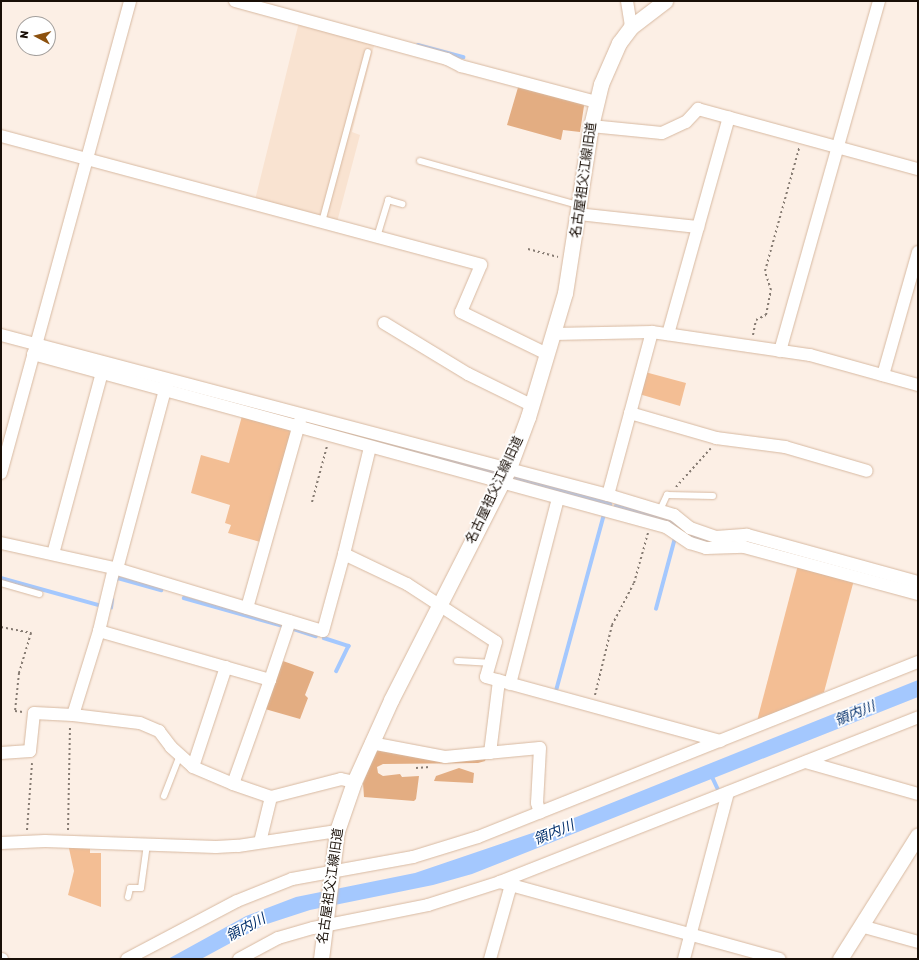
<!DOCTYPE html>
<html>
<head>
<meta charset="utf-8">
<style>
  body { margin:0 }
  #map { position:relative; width:919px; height:960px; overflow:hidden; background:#fcefe5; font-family:Rubik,"Noto Sans JP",sans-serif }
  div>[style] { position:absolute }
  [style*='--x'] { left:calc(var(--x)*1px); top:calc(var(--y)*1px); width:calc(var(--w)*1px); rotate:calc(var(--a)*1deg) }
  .built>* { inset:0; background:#f9e3d1 }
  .green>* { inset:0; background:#f3be94 }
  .forest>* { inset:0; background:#e3ad82 }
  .water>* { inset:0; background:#a4c8fe }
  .stream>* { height:3.5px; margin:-1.75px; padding:0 1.75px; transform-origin:1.75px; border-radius:1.75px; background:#a4c8fe }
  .path>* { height:2px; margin-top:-1px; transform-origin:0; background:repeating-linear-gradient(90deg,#867b72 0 2px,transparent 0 5px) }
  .roads { filter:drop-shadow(0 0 1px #d7b9a1) drop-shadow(0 0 1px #d7b9a1) }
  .service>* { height:6px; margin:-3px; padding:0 3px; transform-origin:3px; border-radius:3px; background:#fff }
  .minor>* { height:12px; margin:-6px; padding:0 6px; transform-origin:6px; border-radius:6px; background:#fff }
  .tertiary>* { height:15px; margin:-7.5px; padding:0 7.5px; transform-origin:7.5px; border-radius:7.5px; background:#fff }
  span { translate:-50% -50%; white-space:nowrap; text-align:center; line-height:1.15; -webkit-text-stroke:3.5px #fff; paint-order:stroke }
  .street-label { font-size:13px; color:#190f07 }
  .water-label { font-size:14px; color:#012e6b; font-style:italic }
  .frame { position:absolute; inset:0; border:2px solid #190f07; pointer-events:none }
  .north { position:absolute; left:16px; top:16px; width:40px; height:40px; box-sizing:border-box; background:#fff; border:1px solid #a39f9c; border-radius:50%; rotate:277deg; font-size:11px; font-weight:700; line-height:16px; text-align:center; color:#190f07 }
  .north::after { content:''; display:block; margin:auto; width:14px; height:18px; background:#8c510e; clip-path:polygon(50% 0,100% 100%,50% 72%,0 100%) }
</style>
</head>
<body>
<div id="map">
  <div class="built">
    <div style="clip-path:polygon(299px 22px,375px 42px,352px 132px,360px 135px,337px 222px,255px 200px)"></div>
  </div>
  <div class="green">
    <div style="clip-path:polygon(645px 372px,686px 383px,680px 406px,639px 394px)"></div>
    <div style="clip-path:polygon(242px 416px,295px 430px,264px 543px,228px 533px,231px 525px,225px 523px,230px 505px,191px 493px,201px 455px,229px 463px)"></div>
    <div style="clip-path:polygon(798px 565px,854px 580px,824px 692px,757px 721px)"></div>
    <div style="clip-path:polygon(68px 844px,90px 844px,90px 853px,101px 853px,101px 907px,68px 895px,74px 871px)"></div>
  </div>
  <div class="forest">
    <div style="clip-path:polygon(519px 84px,582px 101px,584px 106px,580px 132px,563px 130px,561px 140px,507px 125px)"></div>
    <div style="clip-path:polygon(283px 661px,314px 672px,305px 695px,308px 698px,300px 719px,265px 709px,280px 662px)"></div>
    <div style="clip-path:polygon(376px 750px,486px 758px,485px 761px,478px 763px,383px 764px,377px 767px,378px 773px,383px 776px,400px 774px,402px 777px,419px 776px,416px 799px,414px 801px,364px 797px,363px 783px)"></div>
    <div style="clip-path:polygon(459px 768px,474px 773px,473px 783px,434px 781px,436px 776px)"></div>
  </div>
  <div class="water">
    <div style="clip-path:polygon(918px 680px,918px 697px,472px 874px,433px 885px,310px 910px,264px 925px,201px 959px,168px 959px,246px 916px,296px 897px,415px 873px,559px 824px)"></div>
  </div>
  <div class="stream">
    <div style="--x:418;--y:45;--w:47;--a:14.9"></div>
    <div style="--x:303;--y:421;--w:201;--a:15"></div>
    <div style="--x:514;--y:477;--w:100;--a:15.7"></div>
    <div style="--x:616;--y:506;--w:56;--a:15.5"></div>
    <div style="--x:670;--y:521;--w:36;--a:32"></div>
    <div style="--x:700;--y:540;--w:15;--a:8"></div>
    <div style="--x:1;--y:578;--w:105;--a:15.5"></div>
    <div style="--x:116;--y:580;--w:3;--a:-45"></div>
    <div style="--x:118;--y:578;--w:45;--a:15.6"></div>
    <div style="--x:184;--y:598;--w:103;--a:15.8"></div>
    <div style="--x:111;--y:608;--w:8;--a:-83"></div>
    <div style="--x:656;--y:609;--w:73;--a:-75"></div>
    <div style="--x:294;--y:629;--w:23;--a:18"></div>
    <div style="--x:324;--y:638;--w:26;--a:18"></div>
    <div style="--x:349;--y:646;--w:28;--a:116"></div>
    <div style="--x:556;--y:691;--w:183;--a:-74.8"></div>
    <div style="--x:712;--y:776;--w:14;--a:65"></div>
  </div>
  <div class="path">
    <div style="--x:528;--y:249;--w:31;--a:15"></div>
    <div style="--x:753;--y:335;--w:15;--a:-79"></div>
    <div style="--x:756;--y:320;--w:11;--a:-27"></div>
    <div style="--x:766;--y:315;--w:25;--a:-79"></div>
    <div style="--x:771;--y:290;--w:20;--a:-108"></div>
    <div style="--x:765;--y:271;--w:128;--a:-74.5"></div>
    <div style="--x:676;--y:487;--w:52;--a:-48.1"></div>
    <div style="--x:312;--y:502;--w:58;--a:-75"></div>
    <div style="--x:1;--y:627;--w:31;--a:11"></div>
    <div style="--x:31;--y:633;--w:42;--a:106.7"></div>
    <div style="--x:19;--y:673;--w:38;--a:96"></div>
    <div style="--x:15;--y:711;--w:8;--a:7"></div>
    <div style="--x:595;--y:695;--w:72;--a:-76.3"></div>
    <div style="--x:612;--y:625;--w:47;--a:-62.4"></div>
    <div style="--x:634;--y:583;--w:52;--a:-74.4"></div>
    <div style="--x:416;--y:768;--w:14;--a:-4"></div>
    <div style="--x:27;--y:830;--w:67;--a:-85.7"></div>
    <div style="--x:68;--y:830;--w:104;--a:-88.9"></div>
  </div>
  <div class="roads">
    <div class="service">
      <div style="--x:420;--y:161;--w:164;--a:15.6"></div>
      <div style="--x:322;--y:222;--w:176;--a:-74.9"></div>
      <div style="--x:377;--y:237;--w:39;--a:-73"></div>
      <div style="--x:388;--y:200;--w:15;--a:16"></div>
      <div style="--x:660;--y:510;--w:17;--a:-65"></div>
      <div style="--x:667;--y:495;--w:46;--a:1.2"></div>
      <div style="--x:1;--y:583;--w:40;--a:16"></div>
      <div style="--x:457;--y:661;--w:33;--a:3"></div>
      <div style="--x:164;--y:796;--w:44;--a:-68.7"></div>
      <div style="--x:128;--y:897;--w:9;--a:-77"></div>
      <div style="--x:130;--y:888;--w:11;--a:0"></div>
      <div style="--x:141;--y:888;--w:44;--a:-82.2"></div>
    </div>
    <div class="minor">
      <div style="--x:235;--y:1;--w:220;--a:15.3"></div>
      <div style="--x:447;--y:59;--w:16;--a:27"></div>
      <div style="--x:461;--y:66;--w:140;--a:14.9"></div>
      <div style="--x:627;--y:1;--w:26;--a:81"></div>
      <div style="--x:591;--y:126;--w:71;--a:5.6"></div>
      <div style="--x:662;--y:133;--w:26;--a:-25"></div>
      <div style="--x:686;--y:122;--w:18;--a:-47"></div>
      <div style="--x:698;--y:109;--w:228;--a:15.3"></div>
      <div style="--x:1;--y:136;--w:497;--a:15"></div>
      <div style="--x:481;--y:265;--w:51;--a:113.1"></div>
      <div style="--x:461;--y:312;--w:96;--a:26"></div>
      <div style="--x:578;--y:214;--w:121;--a:6.2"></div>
      <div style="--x:384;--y:323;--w:98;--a:31.3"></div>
      <div style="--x:468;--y:374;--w:70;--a:26.2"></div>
      <div style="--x:553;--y:334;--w:99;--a:-1.2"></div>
      <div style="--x:652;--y:332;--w:160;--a:8.3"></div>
      <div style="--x:810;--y:355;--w:112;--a:15.5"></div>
      <div style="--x:668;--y:334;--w:225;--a:-74.3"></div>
      <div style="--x:1;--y:335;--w:628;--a:14.77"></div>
      <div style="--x:608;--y:495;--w:169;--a:-74.9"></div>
      <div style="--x:780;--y:351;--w:364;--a:-74.2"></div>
      <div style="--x:33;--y:354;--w:656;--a:15.29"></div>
      <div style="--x:666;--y:527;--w:29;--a:34"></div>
      <div style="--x:690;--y:543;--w:17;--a:17"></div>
      <div style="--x:706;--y:548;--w:38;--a:-2"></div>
      <div style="--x:744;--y:547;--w:180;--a:15.1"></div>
      <div style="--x:883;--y:375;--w:128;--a:-74.1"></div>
      <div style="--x:630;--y:413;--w:90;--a:16.2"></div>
      <div style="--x:716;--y:438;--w:70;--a:7.4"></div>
      <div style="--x:785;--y:447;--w:85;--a:16.3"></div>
      <div style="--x:1;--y:473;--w:489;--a:-74.7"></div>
      <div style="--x:608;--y:495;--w:69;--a:16.9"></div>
      <div style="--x:674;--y:515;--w:21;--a:39"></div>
      <div style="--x:690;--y:528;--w:28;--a:19"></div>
      <div style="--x:716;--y:537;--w:31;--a:-4"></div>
      <div style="--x:747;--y:535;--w:177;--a:15.4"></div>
      <div style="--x:1;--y:543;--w:116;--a:12.5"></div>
      <div style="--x:114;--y:568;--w:218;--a:16.8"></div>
      <div style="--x:323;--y:631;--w:80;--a:-74.7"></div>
      <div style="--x:344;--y:554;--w:70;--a:25.5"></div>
      <div style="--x:407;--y:584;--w:106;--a:33.1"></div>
      <div style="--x:496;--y:642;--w:36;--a:106"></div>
      <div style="--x:486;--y:677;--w:243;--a:15.3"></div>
      <div style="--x:53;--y:554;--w:188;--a:-74.9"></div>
      <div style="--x:344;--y:554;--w:110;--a:-76.3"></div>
      <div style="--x:117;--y:569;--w:194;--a:-75"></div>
      <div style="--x:247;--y:608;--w:194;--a:-74.2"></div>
      <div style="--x:99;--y:631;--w:178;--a:16"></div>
      <div style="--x:270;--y:680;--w:110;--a:109.6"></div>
      <div style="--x:233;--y:784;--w:40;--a:18.9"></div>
      <div style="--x:271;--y:797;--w:46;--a:103.7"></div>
      <div style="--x:226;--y:667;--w:105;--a:108.3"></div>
      <div style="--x:193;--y:767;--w:43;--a:23"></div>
      <div style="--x:270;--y:680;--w:62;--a:-71.3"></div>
      <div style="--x:510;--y:684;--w:192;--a:-75.5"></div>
      <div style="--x:73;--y:715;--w:88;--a:-72.8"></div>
      <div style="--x:99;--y:631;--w:65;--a:-76.6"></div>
      <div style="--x:371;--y:743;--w:75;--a:10.7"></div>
      <div style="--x:445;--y:757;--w:95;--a:-5.4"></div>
      <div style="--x:540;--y:748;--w:55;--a:93.1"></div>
      <div style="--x:537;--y:803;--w:10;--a:73"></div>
      <div style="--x:1;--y:753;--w:29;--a:-4"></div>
      <div style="--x:30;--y:751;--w:38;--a:-84"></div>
      <div style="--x:34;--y:713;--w:39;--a:3"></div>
      <div style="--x:73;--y:715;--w:67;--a:6.8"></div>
      <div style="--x:140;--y:723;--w:21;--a:23"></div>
      <div style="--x:159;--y:731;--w:20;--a:53"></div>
      <div style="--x:171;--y:747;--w:30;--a:42"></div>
      <div style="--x:490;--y:753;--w:73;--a:-82.9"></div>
      <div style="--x:806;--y:762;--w:116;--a:15.9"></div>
      <div style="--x:271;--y:797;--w:72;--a:-14.4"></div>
      <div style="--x:341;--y:779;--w:13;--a:13"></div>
      <div style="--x:1;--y:843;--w:44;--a:-2.6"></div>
      <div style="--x:45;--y:841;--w:171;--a:2"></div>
      <div style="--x:216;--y:847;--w:22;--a:-3"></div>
      <div style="--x:238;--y:846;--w:100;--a:-8.6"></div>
      <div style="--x:500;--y:882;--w:290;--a:15.4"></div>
      <div style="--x:861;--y:926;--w:59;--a:15.7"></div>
      <div style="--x:1;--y:959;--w:1;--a:0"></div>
      <div style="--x:127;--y:959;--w:124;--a:-27.8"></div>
      <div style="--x:237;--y:901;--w:59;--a:-21.8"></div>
      <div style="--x:292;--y:879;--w:123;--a:-10.3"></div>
      <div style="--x:413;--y:857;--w:68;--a:-17.1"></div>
      <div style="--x:478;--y:837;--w:474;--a:-21.7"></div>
      <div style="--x:239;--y:959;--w:44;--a:-28.3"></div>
      <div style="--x:278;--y:938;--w:36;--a:-16"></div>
      <div style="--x:313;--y:928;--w:117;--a:-11.3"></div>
      <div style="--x:428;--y:905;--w:76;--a:-17.7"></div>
      <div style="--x:500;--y:882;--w:449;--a:-21.5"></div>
      <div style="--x:490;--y:959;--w:77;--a:-74.2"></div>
      <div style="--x:684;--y:959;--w:172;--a:-75.2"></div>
    </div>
    <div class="tertiary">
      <div style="--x:321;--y:959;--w:129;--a:-82.9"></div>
      <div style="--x:337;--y:831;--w:52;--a:-70.9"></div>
      <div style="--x:354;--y:782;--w:90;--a:-65.7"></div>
      <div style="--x:391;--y:700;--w:260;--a:-63"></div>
      <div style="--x:509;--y:468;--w:54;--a:-69.6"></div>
      <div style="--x:528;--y:417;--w:129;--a:-73.4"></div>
      <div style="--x:565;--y:293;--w:169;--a:-81.2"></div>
      <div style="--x:591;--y:126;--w:43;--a:-76.6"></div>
      <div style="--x:601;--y:84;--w:45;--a:-66.3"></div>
      <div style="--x:619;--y:43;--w:20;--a:-53"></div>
      <div style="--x:631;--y:27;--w:43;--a:-37.4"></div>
      <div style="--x:840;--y:959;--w:146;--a:-57.8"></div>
    </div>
  </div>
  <div class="street-label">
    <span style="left:584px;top:180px;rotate:-82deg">名古屋祖父江線旧道</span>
    <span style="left:495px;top:490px;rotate:-65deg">名古屋祖父江線旧道</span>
    <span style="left:331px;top:886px;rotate:-82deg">名古屋祖父江線旧道</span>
  </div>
  <div class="water-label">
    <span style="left:855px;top:714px;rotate:-22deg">領内川</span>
    <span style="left:554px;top:833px;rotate:-22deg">領内川</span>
    <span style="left:246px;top:928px;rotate:-28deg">領内川</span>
  </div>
  <div class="frame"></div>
  <div class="north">N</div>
</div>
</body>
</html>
